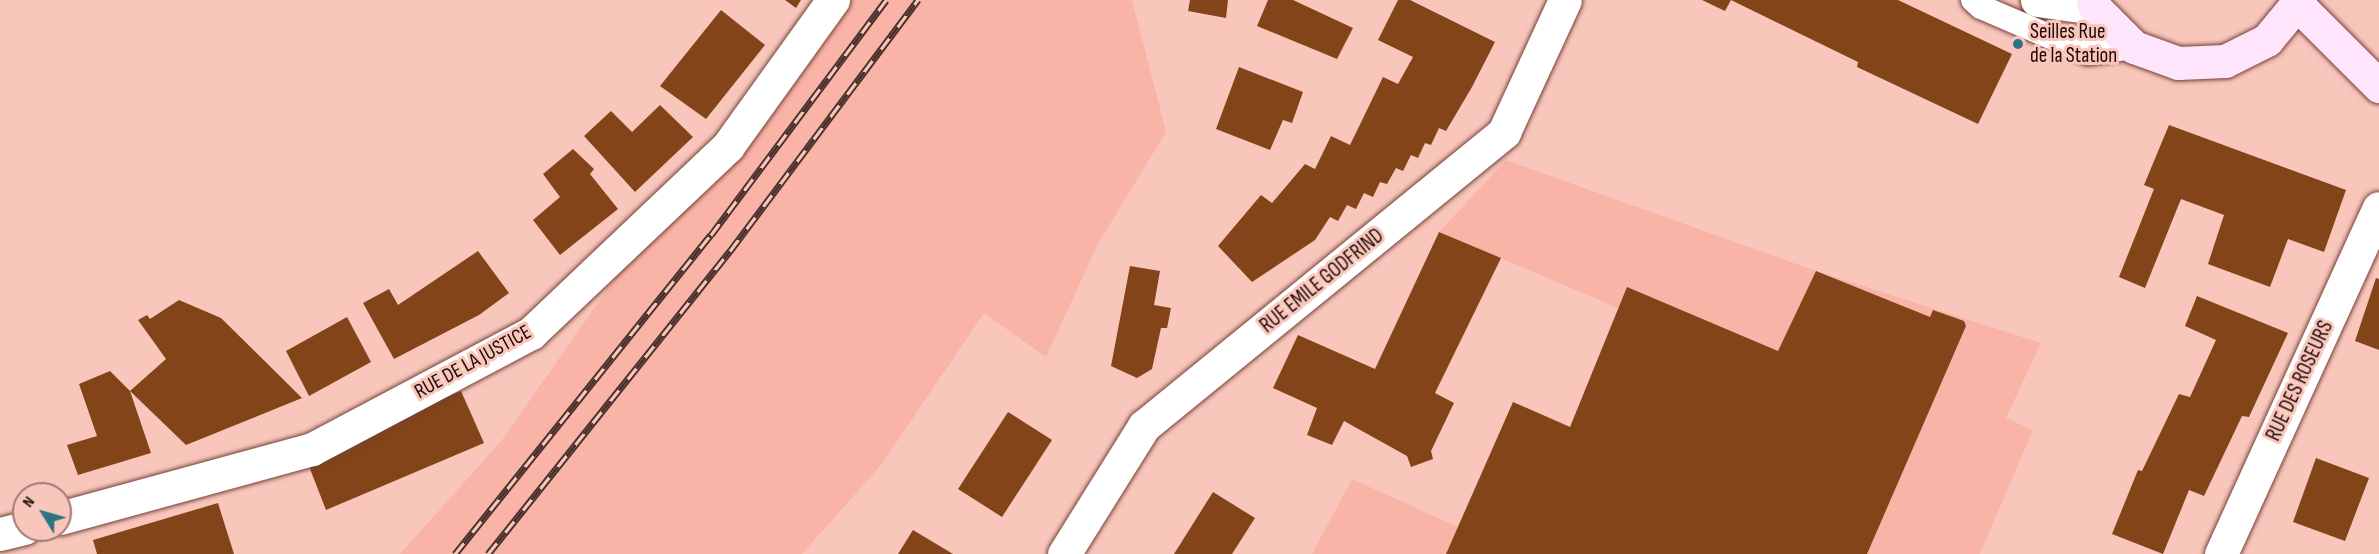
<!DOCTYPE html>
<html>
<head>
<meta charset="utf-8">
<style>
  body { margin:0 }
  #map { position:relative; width:2379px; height:554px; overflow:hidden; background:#f9c6bc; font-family:"Sofia Sans Condensed",sans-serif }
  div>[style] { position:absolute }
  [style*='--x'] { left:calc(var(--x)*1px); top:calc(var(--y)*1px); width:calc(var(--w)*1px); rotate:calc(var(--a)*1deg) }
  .built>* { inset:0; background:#fab4a7 }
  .building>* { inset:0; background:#824418 }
  .roads { filter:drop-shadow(0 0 2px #754137) drop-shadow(0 0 2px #754137) }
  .service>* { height:24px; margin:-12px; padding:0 12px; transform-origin:12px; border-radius:12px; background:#fff }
  .minor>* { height:33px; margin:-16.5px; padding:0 16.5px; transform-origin:16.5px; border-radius:16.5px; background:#fff }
  .tertiary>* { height:33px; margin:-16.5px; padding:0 16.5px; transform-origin:16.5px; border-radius:16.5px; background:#fff }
  .secondary>* { height:33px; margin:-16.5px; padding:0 16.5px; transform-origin:16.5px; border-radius:16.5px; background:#fee5fb }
  .rail>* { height:7px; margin-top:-3.5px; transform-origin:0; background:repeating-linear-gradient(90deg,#f9c6bc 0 14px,#4c322d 0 28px); box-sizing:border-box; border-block:2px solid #4c322d }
  .dots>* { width:16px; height:16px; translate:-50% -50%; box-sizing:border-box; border:3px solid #f9c6bc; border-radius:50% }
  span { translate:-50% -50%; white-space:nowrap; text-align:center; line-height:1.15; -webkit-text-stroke:6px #f9c6bc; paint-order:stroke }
  .poi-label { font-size:21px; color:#1d0906 }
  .left { translate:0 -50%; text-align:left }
  .street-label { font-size:21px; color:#1d0906 }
  .north { position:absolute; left:12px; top:482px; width:60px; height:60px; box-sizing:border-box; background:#f9c6bc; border:2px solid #a17a73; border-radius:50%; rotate:307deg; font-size:16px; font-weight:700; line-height:24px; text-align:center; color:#1d0906 }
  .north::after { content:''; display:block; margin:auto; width:21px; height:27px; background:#2d7380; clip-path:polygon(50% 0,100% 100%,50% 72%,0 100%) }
</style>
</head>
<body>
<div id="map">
  <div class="built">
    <div style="clip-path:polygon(821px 0,1132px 0,1166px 132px,1098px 244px,1046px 357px,984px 313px,881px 465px,802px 554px,400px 554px,502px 440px,676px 191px)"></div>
    <div style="clip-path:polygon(1506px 160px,1816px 271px,2041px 343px,2006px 418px,2033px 430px,1980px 554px,1312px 554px,1352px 479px,1458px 527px,1513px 402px,1571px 427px,1618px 308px,1439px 232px)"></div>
  </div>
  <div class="building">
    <div style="clip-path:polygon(785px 0,801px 0,796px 8px)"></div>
    <div style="clip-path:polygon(1190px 0,1228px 0,1226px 18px,1188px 11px)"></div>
    <div style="clip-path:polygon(1268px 0,1293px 0,1353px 28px,1337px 59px,1257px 26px)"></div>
    <div style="clip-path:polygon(1398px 0,1410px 0,1495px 42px,1472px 87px,1446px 131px,1439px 128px,1431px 145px,1425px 143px,1418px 158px,1411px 155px,1403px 171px,1396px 168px,1387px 184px,1380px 182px,1373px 197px,1364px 193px,1356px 209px,1347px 205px,1338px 221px,1330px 217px,1315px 240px,1252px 282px,1218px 246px,1261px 195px,1272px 203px,1305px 164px,1315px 169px,1331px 136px,1350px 145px,1383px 77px,1398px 84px,1413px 57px,1378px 40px)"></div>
    <div style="clip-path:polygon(1702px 0,1731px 0,1725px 11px)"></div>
    <div style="clip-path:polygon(1731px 0,1898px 0,2012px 54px,1978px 124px,1857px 67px,1858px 62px)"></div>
    <div style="clip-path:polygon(721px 10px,765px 45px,706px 119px,660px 86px)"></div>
    <div style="clip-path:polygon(1239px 67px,1303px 92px,1292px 123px,1283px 120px,1270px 150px,1216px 129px)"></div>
    <div style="clip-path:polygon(660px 105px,693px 137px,635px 192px,584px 136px,611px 111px,632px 132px)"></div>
    <div style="clip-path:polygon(2169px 125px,2346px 190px,2324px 252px,2288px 239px,2270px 287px,2208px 264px,2224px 215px,2181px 199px,2145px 288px,2119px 277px,2154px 189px,2144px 185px)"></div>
    <div style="clip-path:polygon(573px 149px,594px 169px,590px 174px,618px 209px,560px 255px,533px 220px,560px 197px,543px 174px)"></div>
    <div style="clip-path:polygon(1439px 232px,1501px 258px,1435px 393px,1454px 403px,1431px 451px,1433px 459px,1411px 467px,1407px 456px,1344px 421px,1332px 445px,1307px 435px,1317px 408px,1273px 388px,1298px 335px,1375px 369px)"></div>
    <div style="clip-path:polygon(478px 251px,509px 293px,479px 315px,394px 359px,363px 303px,389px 289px,398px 305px)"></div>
    <div style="clip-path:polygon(1130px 266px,1160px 271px,1154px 305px,1171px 308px,1167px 328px,1161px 328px,1152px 369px,1137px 378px,1111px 366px)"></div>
    <div style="clip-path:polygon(1816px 271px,1930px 317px,1933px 310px,1964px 321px,1966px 326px,1867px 554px,1446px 554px,1513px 402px,1570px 427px,1627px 287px,1778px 351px)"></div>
    <div style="clip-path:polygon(2376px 278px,2379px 279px,2379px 350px,2355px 341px)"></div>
    <div style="clip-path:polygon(2197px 296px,2288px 333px,2249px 417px,2242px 416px,2204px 496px,2189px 490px,2163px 554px,2112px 534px,2138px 470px,2142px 471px,2179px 394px,2190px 397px,2216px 340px,2185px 326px)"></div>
    <div style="clip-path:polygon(179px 300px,221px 318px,302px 398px,186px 445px,130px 391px,166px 359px,138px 320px,147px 315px,150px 319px)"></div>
    <div style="clip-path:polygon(347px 317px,371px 362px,309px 396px,286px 351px)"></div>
    <div style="clip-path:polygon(110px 371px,130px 391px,151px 453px,78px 475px,67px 445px,97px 436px,79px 384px)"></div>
    <div style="clip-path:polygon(461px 391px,484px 443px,326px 510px,305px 456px)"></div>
    <div style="clip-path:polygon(1008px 412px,1052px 440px,1002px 517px,958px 489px)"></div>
    <div style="clip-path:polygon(2316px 458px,2369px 478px,2345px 541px,2293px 522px)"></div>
    <div style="clip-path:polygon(1213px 492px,1255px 518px,1232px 554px,1174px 554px)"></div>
    <div style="clip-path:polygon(218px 503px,234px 554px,97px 554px,93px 540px)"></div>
    <div style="clip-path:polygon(913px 530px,953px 554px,898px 554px)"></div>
  </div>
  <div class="roads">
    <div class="service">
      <div style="--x:1973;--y:0;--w:11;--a:41"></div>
      <div style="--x:1981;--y:7;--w:116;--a:23.3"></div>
      <div style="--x:2088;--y:53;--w:46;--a:-7.4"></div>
    </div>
    <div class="minor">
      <div style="--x:2221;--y:554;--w:380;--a:-65.5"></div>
    </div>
    <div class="tertiary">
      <div style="--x:2037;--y:0;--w:59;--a:7.9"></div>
      <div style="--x:60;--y:518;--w:261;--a:-15.3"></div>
      <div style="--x:312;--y:449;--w:248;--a:-27.9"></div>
      <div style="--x:531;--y:333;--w:272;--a:-43.5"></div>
      <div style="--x:728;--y:146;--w:180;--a:-54.3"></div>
      <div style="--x:0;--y:534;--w:25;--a:-14"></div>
      <div style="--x:1064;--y:554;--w:151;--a:-58"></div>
      <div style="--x:1144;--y:426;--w:465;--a:-39.2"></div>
      <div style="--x:1504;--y:132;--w:145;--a:-65.2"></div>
    </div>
    <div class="secondary">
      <div style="--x:2093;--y:0;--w:8;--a:76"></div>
      <div style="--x:2095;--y:8;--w:55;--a:45"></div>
      <div style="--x:2134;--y:47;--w:47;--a:20"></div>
      <div style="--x:2178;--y:63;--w:47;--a:-2.4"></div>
      <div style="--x:2225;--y:61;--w:47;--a:-26.6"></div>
      <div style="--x:2267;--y:40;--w:52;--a:-50.5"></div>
      <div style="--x:2298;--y:5;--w:115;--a:45"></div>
    </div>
  </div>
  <div class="rail">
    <div style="--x:455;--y:554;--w:409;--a:-51.3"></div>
    <div style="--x:711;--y:235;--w:293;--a:-53.3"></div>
    <div style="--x:488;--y:554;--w:388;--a:-51.4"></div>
    <div style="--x:730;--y:251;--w:314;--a:-53.2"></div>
  </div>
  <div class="dots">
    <div style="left:2018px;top:44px;background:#2d7380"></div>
  </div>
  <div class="poi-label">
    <span class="left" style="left:2030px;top:44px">Seilles Rue<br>de la Station</span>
  </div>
  <div class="street-label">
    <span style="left:1322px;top:281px;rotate:-39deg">RUE EMILE GODFRIND</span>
    <span style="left:473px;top:362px;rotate:-29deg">RUE DE LA JUSTICE</span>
    <span style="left:2300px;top:381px;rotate:-65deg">RUE DES ROSEURS</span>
  </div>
  <div class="north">N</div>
</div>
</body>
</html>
